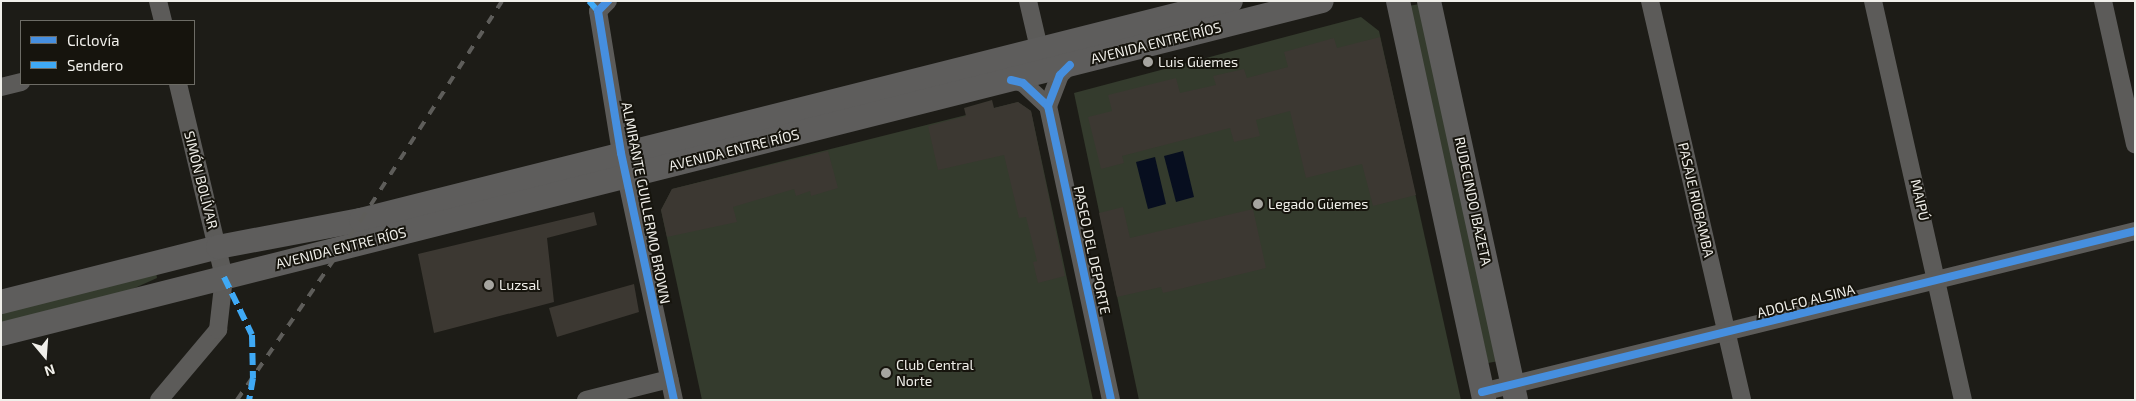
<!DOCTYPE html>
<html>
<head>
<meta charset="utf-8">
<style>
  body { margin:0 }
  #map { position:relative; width:2136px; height:401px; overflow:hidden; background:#1d1c17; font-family:"Exo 2",sans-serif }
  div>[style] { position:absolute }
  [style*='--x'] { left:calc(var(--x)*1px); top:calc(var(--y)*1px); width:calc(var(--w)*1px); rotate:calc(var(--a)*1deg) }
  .green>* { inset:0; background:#343b2d }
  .water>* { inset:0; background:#070e1f }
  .building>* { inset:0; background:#3c3832 }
  .street>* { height:18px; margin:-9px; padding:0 9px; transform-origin:9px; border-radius:9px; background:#5c5b59 }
  .secondary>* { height:24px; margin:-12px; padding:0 12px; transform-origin:12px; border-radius:12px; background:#5e5d5c }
  .rail>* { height:4px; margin-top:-2px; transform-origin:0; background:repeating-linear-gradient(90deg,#5e5d5a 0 9px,transparent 0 18px) }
  .quiet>* { height:6px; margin-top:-3px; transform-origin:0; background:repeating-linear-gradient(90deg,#3fa9f5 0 12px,transparent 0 18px) }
  .cycleway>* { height:8px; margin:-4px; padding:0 4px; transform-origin:4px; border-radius:4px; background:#468fdf }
  .dots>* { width:14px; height:14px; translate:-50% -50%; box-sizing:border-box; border:2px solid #16140d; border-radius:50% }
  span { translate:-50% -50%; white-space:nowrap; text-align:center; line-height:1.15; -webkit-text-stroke:4px #16140d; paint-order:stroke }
  .street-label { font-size:14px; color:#f0efea }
  .poi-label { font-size:14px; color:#f0efea }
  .left { translate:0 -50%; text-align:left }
  .frame { position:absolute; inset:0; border:2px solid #f0efea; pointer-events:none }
  .legend { position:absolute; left:20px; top:20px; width:175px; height:65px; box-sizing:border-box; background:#16140d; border:1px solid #6d6c65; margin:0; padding:6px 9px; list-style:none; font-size:15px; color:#f0efea }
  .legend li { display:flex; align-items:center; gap:10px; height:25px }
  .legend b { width:25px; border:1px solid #6d6c65 }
  .north { position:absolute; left:20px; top:331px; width:50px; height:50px; -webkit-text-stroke:4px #16140d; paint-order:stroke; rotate:162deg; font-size:14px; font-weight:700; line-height:20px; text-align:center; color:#f0efea }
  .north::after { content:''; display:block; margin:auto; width:18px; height:22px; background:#f0efea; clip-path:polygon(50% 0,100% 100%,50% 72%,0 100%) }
</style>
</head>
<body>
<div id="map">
  <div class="green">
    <div style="clip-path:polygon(1419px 4px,1499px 361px,1488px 363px,1409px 6px)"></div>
    <div style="clip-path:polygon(1361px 17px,1379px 31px,1461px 400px,1139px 400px,1074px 93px)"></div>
    <div style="clip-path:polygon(1018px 102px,1031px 111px,1093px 400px,702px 400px,661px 210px,672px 189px)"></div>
    <div style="clip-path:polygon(156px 272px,157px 278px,128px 291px,1px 323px,1px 306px)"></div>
  </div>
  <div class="water">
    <div style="clip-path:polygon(1183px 151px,1194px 197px,1176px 202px,1164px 156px)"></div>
    <div style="clip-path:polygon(1155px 157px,1166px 204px,1148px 209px,1136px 162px)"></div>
  </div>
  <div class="building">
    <div style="clip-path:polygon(1380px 37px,1416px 195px,1373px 206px,1362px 164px,1306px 178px,1290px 111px,1256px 120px,1260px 136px,1234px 142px,1230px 128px,1122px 156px,1124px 163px,1101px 169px,1088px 117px,1112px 111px,1108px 95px,1176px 78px,1180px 93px,1216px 85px,1213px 76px,1244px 69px,1247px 78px,1288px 67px,1284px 52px,1334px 38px,1337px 48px)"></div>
    <div style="clip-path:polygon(992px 100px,994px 108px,1018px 102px,1031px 111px,1065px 276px,1038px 283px,1033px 262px,1037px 261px,1026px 217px,1019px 218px,1004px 155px,938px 170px,928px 126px,966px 116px,964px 108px)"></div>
    <div style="clip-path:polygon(828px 151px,838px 188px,811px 196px,810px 191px,796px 196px,794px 189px,733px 207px,737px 222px,667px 237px,661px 210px,672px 189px)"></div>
    <div style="clip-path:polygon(1123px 207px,1130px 238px,1253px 209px,1266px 268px,1163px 293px,1161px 287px,1117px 297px,1099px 213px)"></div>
    <div style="clip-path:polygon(594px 212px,597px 225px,547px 238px,554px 302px,434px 333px,418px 254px)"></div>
    <div style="clip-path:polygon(634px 284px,639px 312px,557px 337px,549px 308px)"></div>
  </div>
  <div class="street">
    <div style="--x:158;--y:1;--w:21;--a:76"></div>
    <div style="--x:608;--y:1;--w:14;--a:135"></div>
    <div style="--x:598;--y:11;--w:144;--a:80.8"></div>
    <div style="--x:621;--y:153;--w:253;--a:77.9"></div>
    <div style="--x:1028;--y:1;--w:62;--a:76.9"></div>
    <div style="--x:1650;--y:1;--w:409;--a:77"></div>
    <div style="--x:1873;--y:1;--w:409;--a:77.3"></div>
    <div style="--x:2103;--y:1;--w:147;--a:77.4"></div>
    <div style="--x:1011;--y:80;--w:12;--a:14"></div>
    <div style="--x:1023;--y:83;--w:34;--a:43"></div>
    <div style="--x:1048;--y:106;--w:33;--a:-69"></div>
    <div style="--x:1060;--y:75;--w:14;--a:-45"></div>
    <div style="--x:1;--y:87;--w:21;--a:-14"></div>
    <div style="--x:1048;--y:106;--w:301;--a:77.9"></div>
    <div style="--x:1482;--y:392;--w:673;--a:-13.85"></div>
    <div style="--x:159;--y:400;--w:92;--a:-49.9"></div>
    <div style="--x:218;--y:330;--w:53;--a:-83.5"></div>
    <div style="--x:224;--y:277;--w:198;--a:-103.4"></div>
    <div style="--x:586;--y:400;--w:86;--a:-14.2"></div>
  </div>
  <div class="secondary">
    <div style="--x:1398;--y:1;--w:408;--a:77.8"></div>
    <div style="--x:1429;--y:1;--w:408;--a:77.7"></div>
    <div style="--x:1;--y:302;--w:224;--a:-14.2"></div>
    <div style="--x:218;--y:247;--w:146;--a:-10.7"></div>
    <div style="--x:361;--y:220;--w:897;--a:-14.13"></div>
    <div style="--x:1;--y:334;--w:1362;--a:-14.15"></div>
  </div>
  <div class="rail">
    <div style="--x:237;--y:400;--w:219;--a:-55.4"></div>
    <div style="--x:361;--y:220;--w:260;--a:-57.2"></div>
  </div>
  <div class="quiet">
    <div style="--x:589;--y:1;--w:13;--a:48"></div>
    <div style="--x:224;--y:277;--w:64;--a:64.2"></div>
    <div style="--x:252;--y:335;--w:43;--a:88.7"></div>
    <div style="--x:253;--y:378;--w:22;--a:100"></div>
  </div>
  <div class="cycleway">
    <div style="--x:608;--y:1;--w:14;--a:135"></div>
    <div style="--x:598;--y:11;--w:144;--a:80.8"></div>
    <div style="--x:621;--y:153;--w:253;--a:77.9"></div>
    <div style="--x:1011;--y:80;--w:12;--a:14"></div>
    <div style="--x:1023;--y:83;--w:34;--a:43"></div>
    <div style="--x:1048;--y:106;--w:33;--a:-69"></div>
    <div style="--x:1060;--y:75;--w:14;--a:-45"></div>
    <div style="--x:1048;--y:106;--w:301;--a:77.9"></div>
    <div style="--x:1482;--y:392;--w:673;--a:-13.85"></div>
  </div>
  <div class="dots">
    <div style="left:1148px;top:62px;background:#a6a5a0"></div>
    <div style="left:1258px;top:204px;background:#a6a5a0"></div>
    <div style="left:489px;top:285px;background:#a6a5a0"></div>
    <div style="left:886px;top:373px;background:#a6a5a0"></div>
  </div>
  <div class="street-label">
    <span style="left:1156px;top:43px;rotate:-14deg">AVENIDA ENTRE RÍOS</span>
    <span style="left:734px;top:150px;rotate:-14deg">AVENIDA ENTRE RÍOS</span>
    <span style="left:201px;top:180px;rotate:76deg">SIMÓN BOLÍVAR</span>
    <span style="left:1696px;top:200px;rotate:77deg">PASAJE RIOBAMBA</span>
    <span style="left:1920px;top:200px;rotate:77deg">MAIPÚ</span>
    <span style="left:1473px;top:201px;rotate:78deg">RUDECINDO IBAZETA</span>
    <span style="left:646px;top:203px;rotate:79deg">ALMIRANTE GUILLERMO BROWN</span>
    <span style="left:341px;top:248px;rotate:-14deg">AVENIDA ENTRE RÍOS</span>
    <span style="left:1092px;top:250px;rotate:78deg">PASEO DEL DEPORTE</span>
    <span style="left:1806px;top:301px;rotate:-14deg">ADOLFO ALSINA</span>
  </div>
  <div class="poi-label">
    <span class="left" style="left:1158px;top:62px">Luis Güemes</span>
    <span class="left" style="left:1268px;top:204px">Legado Güemes</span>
    <span class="left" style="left:499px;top:285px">Luzsal</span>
    <span class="left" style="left:896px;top:373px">Club Central<br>Norte</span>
  </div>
  <div class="frame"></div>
  <ul class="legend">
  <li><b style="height:6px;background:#468fdf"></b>Ciclovía</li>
  <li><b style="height:6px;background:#3fa9f5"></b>Sendero</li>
  </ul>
  <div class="north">N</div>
</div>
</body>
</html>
